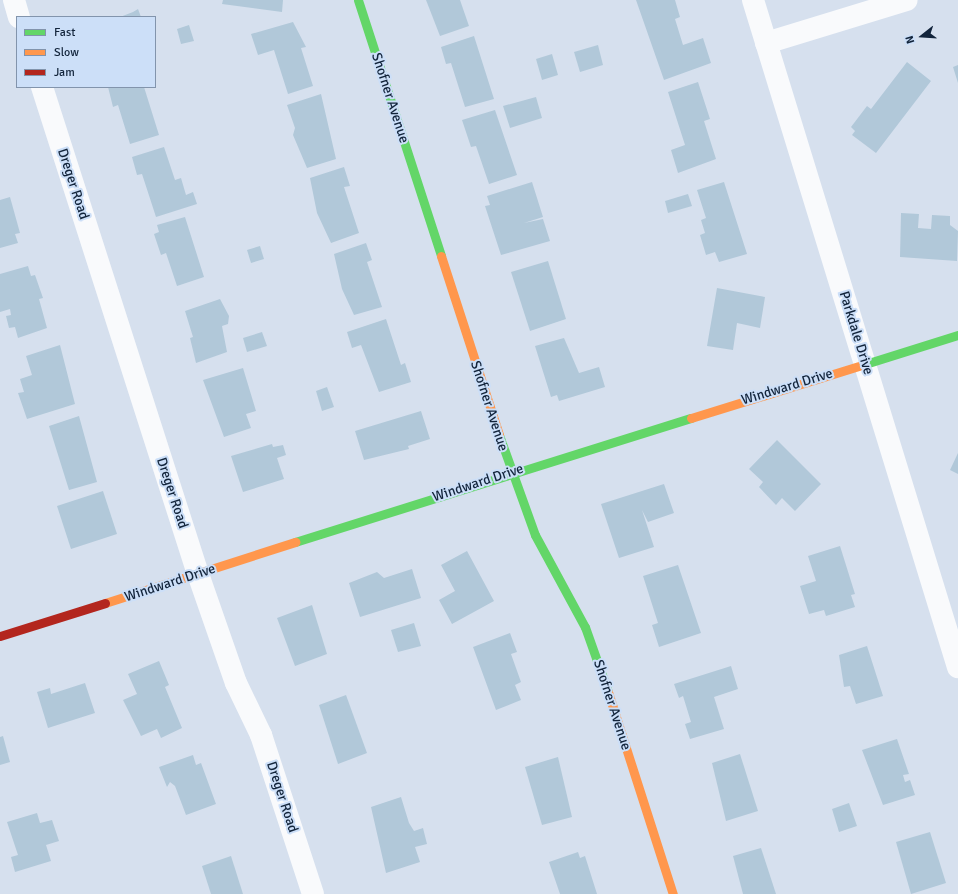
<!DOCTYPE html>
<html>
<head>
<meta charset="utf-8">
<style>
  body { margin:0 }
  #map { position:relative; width:958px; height:894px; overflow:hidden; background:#d6e0ee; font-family:Signika,sans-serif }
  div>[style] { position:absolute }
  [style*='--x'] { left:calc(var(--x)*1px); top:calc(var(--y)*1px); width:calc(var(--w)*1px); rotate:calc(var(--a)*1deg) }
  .building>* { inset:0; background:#b1c8d9 }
  .street>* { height:22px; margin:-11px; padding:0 11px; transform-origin:11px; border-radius:11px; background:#f9fafc }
  .fast>* { height:9px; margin:-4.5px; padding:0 4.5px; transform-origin:4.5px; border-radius:4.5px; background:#63d668 }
  .slow>* { height:9px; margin:-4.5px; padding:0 4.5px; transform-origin:4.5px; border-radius:4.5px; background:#ff974d }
  .jam>* { height:9px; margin:-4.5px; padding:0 4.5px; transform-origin:4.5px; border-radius:4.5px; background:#b3261e }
  span { translate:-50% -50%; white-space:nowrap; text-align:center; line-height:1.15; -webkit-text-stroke:4px #ccdff8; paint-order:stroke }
  .street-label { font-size:14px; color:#12243b }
  .legend { position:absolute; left:16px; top:16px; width:140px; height:72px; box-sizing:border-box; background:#ccdff8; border:1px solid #8294ac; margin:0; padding:5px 7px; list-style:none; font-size:12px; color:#12243b }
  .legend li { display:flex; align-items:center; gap:8px; height:20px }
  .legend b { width:20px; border:1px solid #8294ac }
  .north { position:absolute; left:902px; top:16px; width:40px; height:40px; -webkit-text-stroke:3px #ccdff8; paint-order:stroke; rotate:253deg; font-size:11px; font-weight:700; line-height:16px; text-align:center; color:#12243b }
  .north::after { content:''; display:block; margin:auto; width:14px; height:18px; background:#12243b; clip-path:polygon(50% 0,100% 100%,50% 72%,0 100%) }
</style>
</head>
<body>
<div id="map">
  <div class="building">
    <div style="clip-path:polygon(223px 0,283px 0,282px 12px,222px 4px)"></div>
    <div style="clip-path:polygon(426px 0,460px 0,469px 26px,440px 36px)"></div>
    <div style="clip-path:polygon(636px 0,675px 0,680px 17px,675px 19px,683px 45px,703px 38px,711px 63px,664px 80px)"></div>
    <div style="clip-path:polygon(138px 9px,141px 17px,120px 17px,133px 12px)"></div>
    <div style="clip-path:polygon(293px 22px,306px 47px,301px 48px,313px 86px,288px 94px,274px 50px,258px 55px,251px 34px)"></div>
    <div style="clip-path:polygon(189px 25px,194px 41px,181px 44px,177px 29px)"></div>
    <div style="clip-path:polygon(474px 36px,494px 99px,465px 107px,451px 63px,446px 64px,441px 47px)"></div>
    <div style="clip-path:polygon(598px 45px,603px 65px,580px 72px,574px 52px)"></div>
    <div style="clip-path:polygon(552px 54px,558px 75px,542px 80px,536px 59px)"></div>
    <div style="clip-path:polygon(907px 62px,931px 81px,876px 153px,852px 135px,855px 131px,851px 127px,867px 106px,871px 109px)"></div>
    <div style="clip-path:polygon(958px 65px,958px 83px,953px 67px)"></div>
    <div style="clip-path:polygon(698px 82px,710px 119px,704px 121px,716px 159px,678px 173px,671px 150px,685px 145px,668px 92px)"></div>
    <div style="clip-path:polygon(108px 87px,144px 87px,159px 135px,130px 144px,118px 105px,113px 107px)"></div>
    <div style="clip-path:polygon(321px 94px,336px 159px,307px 168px,293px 135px,295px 128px,287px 105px)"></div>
    <div style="clip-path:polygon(536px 97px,542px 118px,510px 128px,503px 106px)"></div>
    <div style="clip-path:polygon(495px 110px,517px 175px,489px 184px,476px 146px,471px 147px,462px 120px)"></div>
    <div style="clip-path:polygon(164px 147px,175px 180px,181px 178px,186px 195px,193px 192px,197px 204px,156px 217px,142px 174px,137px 175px,132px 157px)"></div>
    <div style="clip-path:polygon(344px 167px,350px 186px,344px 187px,359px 233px,331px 243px,317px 213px,310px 178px)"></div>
    <div style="clip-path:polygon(532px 182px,543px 217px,524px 223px,543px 219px,550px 241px,501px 255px,485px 206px,490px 205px,487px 196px)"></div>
    <div style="clip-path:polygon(724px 182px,747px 254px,719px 262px,715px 252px,706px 255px,700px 235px,705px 233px,701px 220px,706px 218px,697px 190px)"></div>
    <div style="clip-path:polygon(688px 194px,692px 206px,668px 213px,665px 201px)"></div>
    <div style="clip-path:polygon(10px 197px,20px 233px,15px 234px,18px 243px,0 248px,0 200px)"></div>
    <div style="clip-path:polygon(901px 213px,919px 214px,918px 228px,931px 229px,932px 215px,950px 216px,950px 225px,958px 231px,957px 261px,900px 257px)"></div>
    <div style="clip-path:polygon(185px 217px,204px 277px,177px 286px,166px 253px,161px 255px,154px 234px,159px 232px,157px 225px)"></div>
    <div style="clip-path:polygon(366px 243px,372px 260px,367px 262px,382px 307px,354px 315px,342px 289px,334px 254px)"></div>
    <div style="clip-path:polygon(260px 246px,264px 259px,251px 263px,247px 250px)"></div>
    <div style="clip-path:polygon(548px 261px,566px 319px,530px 331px,511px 272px)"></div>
    <div style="clip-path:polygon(28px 266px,31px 276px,35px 275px,43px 298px,39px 299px,47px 328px,18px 338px,15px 327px,9px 328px,6px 316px,11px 315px,10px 309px,0 312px,0 274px)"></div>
    <div style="clip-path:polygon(717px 288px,765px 297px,760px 328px,737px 323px,733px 350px,707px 346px)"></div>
    <div style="clip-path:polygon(220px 299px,229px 316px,228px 324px,222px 326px,227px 352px,196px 363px,190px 338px,193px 337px,185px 311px)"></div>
    <div style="clip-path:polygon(386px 319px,401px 365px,405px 363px,411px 382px,379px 392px,361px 345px,352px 348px,347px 332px)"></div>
    <div style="clip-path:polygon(262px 332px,267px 346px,247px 352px,243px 338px)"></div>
    <div style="clip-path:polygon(564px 338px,579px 373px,599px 367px,605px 387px,559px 401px,557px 395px,551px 397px,535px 346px)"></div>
    <div style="clip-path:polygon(60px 345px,75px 404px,27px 419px,18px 393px,24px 392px,20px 379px,32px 375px,26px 356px)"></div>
    <div style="clip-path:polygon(243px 368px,256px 411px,246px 414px,251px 428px,224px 437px,203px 380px)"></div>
    <div style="clip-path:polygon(327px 387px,334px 407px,322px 411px,316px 391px)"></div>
    <div style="clip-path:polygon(421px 411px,430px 439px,408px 446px,409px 449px,364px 460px,355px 431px)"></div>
    <div style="clip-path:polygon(79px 416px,97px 482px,69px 490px,49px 426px)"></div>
    <div style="clip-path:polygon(777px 440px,821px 484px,795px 511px,782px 498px,776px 505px,759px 487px,763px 482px,749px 469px)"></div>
    <div style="clip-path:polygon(272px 444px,273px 447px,283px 445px,286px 455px,277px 458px,284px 479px,243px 492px,231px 456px)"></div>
    <div style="clip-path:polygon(958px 453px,958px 474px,950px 470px)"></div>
    <div style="clip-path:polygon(664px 484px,674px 513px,648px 522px,642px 510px,654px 547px,619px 558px,601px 504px)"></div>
    <div style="clip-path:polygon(103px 491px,117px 534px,71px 549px,57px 506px)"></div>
    <div style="clip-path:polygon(840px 546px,855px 594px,851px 595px,855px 607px,826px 616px,824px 610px,809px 614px,800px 586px,816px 581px,808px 556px)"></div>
    <div style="clip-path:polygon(467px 551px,494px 601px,452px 624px,439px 600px,455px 591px,441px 565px)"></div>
    <div style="clip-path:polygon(678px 565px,701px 633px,659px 647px,652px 625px,658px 623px,643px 576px)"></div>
    <div style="clip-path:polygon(412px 569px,421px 598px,360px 617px,349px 583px,377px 572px,384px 578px)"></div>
    <div style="clip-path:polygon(312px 605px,327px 654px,295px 666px,277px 618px)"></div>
    <div style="clip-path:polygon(414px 623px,421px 646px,398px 652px,391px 630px)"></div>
    <div style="clip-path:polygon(510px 633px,517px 652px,511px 654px,521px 682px,515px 685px,521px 700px,496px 710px,473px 647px)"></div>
    <div style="clip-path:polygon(867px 646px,883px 696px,856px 704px,850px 686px,844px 687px,839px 655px)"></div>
    <div style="clip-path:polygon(159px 661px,169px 685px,165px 687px,182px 728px,161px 738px,157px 729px,141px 736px,123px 700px,137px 694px,128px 674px)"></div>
    <div style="clip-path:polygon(731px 666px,738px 689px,714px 697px,724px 729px,690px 739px,685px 724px,691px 722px,683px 696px,679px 698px,674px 684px)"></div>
    <div style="clip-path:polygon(85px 683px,95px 713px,48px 728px,37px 692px,50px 688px,51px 694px)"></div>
    <div style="clip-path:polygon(346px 695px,367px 753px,338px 764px,319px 705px)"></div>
    <div style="clip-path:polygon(3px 736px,10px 762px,0 765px,0 737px)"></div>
    <div style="clip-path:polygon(897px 739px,909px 774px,903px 775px,905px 782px,910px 780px,915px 795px,883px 805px,862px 750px)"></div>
    <div style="clip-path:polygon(740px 754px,758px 811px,726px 821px,712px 763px)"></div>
    <div style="clip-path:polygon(193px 755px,196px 765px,201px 763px,216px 804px,186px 815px,175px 786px,170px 782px,167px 787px,159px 767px)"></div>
    <div style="clip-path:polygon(558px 757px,572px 817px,542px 825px,525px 767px)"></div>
    <div style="clip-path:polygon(401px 797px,409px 823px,414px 831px,423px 828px,427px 844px,415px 847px,420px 862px,386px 873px,371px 807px)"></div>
    <div style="clip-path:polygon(849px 803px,857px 826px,839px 832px,832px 809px)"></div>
    <div style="clip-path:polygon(37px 813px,40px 823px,52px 820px,59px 841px,46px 845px,51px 861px,15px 872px,11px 857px,18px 855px,7px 822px)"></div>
    <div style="clip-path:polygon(930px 832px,946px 883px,911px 894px,896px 842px)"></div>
    <div style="clip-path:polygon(761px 848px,776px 894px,743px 894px,733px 856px)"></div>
    <div style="clip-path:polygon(578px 852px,580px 858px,585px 856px,597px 894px,560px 894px,549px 862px)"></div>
    <div style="clip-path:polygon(231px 856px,243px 894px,211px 894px,202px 866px)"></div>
  </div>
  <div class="street">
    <div style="--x:14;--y:0;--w:18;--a:74"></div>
    <div style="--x:753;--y:0;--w:698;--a:72.92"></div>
    <div style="--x:766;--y:43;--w:147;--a:-17"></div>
    <div style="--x:42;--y:87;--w:511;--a:72.24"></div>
    <div style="--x:198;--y:574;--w:115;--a:70.8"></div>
    <div style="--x:236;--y:683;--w:58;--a:64.3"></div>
    <div style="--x:261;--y:735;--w:167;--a:71.9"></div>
  </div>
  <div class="fast">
    <div style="--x:358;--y:0;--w:269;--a:72"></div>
    <div style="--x:862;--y:365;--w:101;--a:-17.4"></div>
    <div style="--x:499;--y:435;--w:106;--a:70.2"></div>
    <div style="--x:535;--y:535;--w:105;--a:61.5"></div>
    <div style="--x:585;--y:627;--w:69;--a:70.5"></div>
    <div style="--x:295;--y:542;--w:415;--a:-17.4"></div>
  </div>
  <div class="slow">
    <div style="--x:441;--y:256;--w:188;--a:72"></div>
    <div style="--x:691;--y:418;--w:179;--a:-17.2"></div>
    <div style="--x:105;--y:603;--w:200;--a:-17.8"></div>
    <div style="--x:608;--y:692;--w:212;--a:72.2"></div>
  </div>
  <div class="jam">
    <div style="--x:0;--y:636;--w:110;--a:-17.4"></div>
  </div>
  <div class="street-label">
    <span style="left:390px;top:98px;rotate:72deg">Shofner Avenue</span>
    <span style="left:73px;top:184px;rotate:72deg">Dreger Road</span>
    <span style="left:856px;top:333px;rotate:73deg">Parkdale Drive</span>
    <span style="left:787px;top:387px;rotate:-17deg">Windward Drive</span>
    <span style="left:489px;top:406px;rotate:72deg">Shofner Avenue</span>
    <span style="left:478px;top:483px;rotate:-18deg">Windward Drive</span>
    <span style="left:172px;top:493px;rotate:72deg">Dreger Road</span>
    <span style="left:170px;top:583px;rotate:-18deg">Windward Drive</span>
    <span style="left:612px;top:705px;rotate:72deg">Shofner Avenue</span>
    <span style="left:282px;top:797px;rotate:72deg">Dreger Road</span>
  </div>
  <ul class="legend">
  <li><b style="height:5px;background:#63d668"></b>Fast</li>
  <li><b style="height:5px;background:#ff974d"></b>Slow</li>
  <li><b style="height:5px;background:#b3261e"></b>Jam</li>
  </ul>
  <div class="north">N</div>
</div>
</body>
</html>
